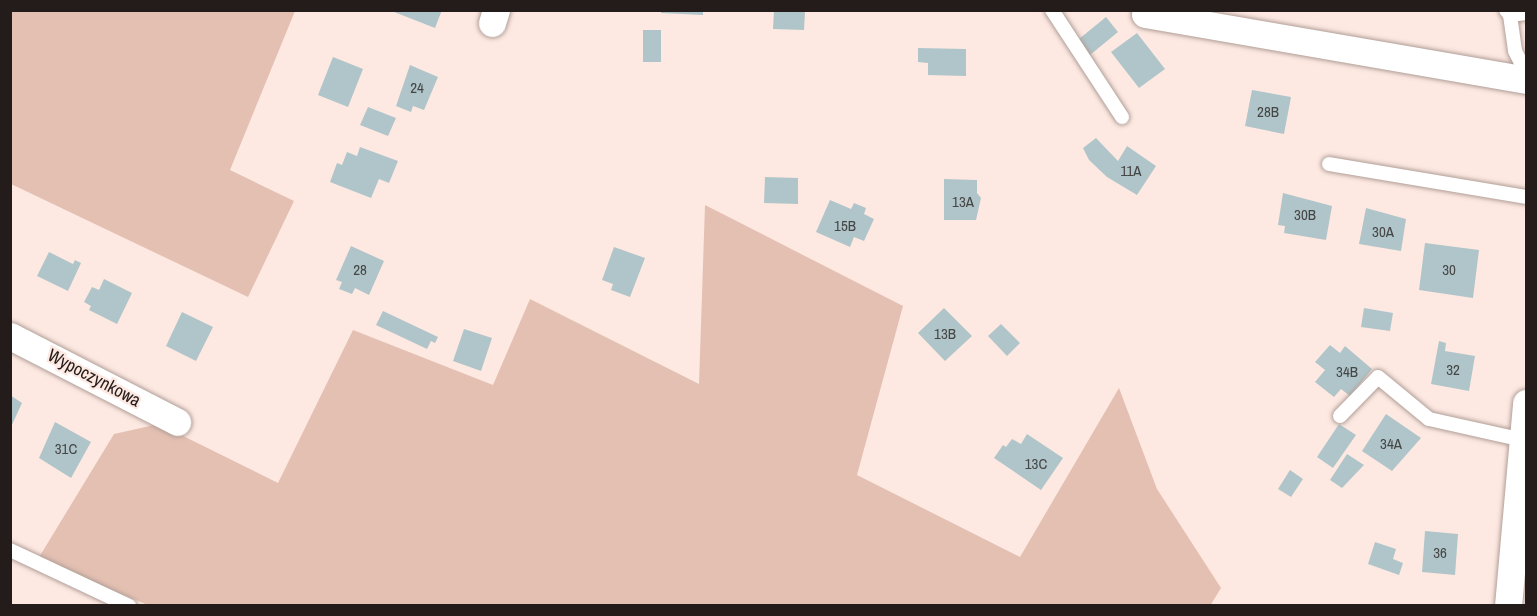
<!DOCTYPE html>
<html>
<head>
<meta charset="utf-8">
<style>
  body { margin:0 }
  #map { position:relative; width:1537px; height:616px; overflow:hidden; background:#fde9e2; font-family:"Archivo Narrow",sans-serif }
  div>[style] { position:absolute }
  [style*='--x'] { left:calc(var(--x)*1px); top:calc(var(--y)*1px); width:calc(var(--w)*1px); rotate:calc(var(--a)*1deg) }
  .green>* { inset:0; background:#e4c0b2 }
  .building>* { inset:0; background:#b0c5c9 }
  .roads { filter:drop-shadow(0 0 2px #b09e97) drop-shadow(0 0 2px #b09e97) }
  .service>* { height:14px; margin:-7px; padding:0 7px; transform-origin:7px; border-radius:7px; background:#fff }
  .minor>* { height:27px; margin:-13.5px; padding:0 13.5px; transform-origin:13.5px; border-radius:13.5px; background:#fff }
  span { translate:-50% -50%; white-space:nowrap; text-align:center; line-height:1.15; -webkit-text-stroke:4.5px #fde9e2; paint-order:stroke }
  .number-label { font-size:15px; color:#464646 }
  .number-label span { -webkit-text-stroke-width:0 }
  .street-label { font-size:18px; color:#231c1a }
  .frame { position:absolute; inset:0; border:12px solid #231c1a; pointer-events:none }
</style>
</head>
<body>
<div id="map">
  <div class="green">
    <div style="clip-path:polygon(10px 11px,295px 11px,230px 170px,294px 201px,248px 297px,11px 184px)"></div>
    <div style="clip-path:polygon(705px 205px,903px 306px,857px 475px,1020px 557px,1119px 388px,1157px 489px,1221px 588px,1210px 606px,150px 606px,38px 559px,114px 434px,159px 424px,278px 483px,353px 330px,493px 385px,530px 299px,699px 384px)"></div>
  </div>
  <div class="building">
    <div style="clip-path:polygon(389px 10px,442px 10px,435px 28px)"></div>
    <div style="clip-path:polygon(661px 10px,703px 10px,703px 15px,661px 13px)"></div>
    <div style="clip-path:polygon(774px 10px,805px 12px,804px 30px,773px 29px)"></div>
    <div style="clip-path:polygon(1106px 17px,1118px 32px,1090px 55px,1079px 39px)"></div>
    <div style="clip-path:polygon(643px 30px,661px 30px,661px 62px,643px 62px)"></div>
    <div style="clip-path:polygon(1137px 33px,1165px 69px,1139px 88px,1111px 52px)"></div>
    <div style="clip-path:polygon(918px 48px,966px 49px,966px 76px,928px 75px,928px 63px,918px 62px)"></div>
    <div style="clip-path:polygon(333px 57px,363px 69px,348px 107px,318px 95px)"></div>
    <div style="clip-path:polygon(410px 65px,438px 77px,424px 110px,413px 106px,411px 112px,396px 106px)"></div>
    <div style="clip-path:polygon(1252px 90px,1291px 97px,1284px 134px,1245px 126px)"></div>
    <div style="clip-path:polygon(368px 107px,396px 118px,388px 136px,360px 125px)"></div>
    <div style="clip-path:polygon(1096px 138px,1118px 161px,1127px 146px,1156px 166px,1137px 195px,1107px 177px,1089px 160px,1083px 148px)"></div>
    <div style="clip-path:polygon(360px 147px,398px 161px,389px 183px,379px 179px,371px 198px,330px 182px,337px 163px,342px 165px,347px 152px,357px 156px)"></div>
    <div style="clip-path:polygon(765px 177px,798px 178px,798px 204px,764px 203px)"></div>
    <div style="clip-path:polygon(944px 179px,977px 180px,977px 193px,981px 198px,976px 220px,944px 220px)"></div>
    <div style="clip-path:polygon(1283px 193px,1332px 206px,1326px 240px,1284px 233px,1285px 226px,1278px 225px)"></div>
    <div style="clip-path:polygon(830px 200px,851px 209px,854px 203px,866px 208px,864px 214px,874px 219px,864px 241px,854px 237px,850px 247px,816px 232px)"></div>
    <div style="clip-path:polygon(1366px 208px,1406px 219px,1401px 251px,1359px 244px)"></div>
    <div style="clip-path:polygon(1425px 243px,1479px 250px,1473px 298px,1419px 290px)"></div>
    <div style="clip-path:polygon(351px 246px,384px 261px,369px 295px,355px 288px,352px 294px,339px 289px,342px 282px,336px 280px)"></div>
    <div style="clip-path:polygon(614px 247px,645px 258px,630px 297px,611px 290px,613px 284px,602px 280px)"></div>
    <div style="clip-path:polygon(49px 252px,73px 264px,75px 260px,81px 263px,68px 291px,37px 276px)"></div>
    <div style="clip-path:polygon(104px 279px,132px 293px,117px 324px,89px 310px,91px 306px,84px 302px,92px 287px,99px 290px)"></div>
    <div style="clip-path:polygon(944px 308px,972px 336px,945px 361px,918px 333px)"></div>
    <div style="clip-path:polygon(1364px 308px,1393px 313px,1390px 331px,1361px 327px)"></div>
    <div style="clip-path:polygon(383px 311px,438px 337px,435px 343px,431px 341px,427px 349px,376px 325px)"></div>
    <div style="clip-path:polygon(182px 312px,213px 327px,196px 361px,166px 346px)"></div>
    <div style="clip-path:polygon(1001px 324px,1020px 343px,1007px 356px,988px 336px)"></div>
    <div style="clip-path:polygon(464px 329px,492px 338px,481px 371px,453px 361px)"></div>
    <div style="clip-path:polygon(1439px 341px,1446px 343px,1445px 351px,1475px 356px,1469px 391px,1431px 384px)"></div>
    <div style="clip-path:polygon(1330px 345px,1340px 353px,1345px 346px,1372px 369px,1350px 396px,1341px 389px,1334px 397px,1315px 382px,1325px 370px,1315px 362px)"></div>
    <div style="clip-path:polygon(10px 395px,22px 403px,10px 429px)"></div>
    <div style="clip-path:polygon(1386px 414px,1421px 438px,1392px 471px,1362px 451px)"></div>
    <div style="clip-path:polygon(55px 422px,91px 442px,71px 478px,39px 458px)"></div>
    <div style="clip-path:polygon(1339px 424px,1356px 435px,1333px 468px,1317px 457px)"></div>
    <div style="clip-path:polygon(1027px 434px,1063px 458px,1041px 490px,994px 458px,1003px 445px,1006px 447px,1012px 439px,1021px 444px)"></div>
    <div style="clip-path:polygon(1347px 454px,1364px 465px,1342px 488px,1330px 480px)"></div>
    <div style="clip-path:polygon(1290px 470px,1303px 479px,1291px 497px,1278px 489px)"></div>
    <div style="clip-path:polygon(1425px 531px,1458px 534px,1455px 575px,1422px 572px)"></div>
    <div style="clip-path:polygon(1375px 542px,1396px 549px,1393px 559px,1403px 563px,1399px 575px,1368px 564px)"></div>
  </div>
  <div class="roads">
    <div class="service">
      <div style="--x:1052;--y:10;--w:128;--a:56.8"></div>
      <div style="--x:1506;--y:10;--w:6;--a:51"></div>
      <div style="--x:1510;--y:15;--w:16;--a:-7"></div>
      <div style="--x:1510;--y:15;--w:36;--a:82"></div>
      <div style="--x:1515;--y:51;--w:20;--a:63"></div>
      <div style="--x:1329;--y:164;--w:200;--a:9.5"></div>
      <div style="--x:1340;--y:416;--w:54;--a:-45.7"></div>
      <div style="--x:1378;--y:377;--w:66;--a:39.5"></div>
      <div style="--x:1429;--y:419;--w:96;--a:12.6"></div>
      <div style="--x:10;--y:550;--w:132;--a:25.2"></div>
    </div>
    <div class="minor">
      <div style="--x:1145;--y:14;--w:387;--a:9.8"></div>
      <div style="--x:492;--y:23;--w:14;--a:-73"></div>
      <div style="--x:10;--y:336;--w:188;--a:27.2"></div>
      <div style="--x:1508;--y:606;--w:204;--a:-84.9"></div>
    </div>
  </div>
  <div class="number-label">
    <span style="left:417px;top:88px">24</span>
    <span style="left:1268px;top:112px">28B</span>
    <span style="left:1131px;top:171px">11A</span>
    <span style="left:963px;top:202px">13A</span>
    <span style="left:1305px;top:215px">30B</span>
    <span style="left:845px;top:226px">15B</span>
    <span style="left:1383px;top:232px">30A</span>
    <span style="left:360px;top:270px">28</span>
    <span style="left:1449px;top:270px">30</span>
    <span style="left:945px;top:334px">13B</span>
    <span style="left:1453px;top:370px">32</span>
    <span style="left:1347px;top:372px">34B</span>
    <span style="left:1391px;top:444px">34A</span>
    <span style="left:66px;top:449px">31C</span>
    <span style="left:1036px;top:464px">13C</span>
    <span style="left:1440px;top:553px">36</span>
  </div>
  <div class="street-label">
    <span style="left:94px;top:378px;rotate:28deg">Wypoczynkowa</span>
  </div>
  <div class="frame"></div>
</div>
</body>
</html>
